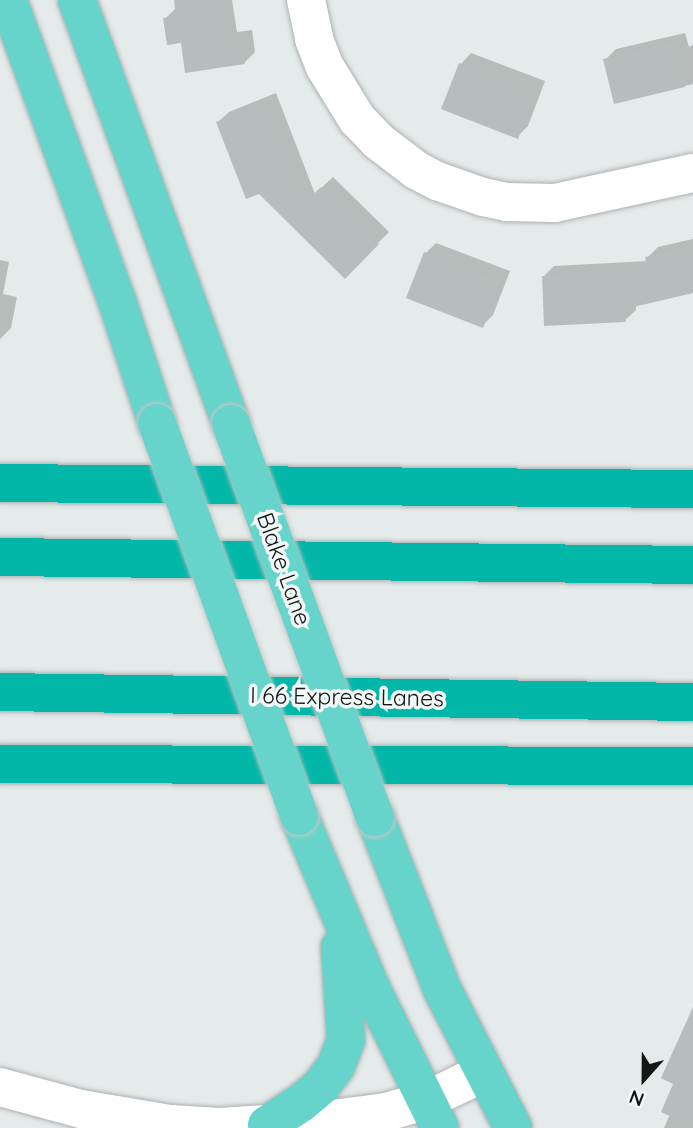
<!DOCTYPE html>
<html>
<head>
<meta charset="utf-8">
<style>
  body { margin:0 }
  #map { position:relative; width:693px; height:1128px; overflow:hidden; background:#e5ebea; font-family:Quicksand,sans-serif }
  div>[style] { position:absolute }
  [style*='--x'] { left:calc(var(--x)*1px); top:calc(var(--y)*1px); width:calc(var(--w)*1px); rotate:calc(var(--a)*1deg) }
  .shadow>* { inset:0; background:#0003 }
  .building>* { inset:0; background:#b7bdbc }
  .roads { filter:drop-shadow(0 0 2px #acb2b1) drop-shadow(0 0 2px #acb2b1) }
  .minor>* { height:38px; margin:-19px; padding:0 19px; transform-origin:19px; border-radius:19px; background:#fff }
  .major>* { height:38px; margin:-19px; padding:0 19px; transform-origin:19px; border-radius:19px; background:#67d4cb }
  .highway>* { height:38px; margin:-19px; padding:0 19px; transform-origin:19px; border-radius:19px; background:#02b7a8 }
  .bridges { filter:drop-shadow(0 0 2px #c7c7c7) drop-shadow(0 0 2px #c7c7c7) }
  .major-bridge>* { height:38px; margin:-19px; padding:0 19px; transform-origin:19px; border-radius:19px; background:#67d4cb }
  span { translate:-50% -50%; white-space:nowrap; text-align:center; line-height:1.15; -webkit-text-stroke:7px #f2f8f7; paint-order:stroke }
  .street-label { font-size:23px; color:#151717 }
  .north { position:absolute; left:609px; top:1044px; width:70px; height:70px; -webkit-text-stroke:5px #f2f8f7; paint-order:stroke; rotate:201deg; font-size:19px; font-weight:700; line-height:28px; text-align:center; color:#151717 }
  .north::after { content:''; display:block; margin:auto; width:24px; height:32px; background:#151717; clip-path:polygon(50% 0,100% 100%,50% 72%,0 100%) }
</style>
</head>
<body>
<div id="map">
  <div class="shadow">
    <div style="clip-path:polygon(175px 0,232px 0,237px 32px,252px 30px,255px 52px,244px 63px,183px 41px,165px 19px,176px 8px)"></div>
    <div style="clip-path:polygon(685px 33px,689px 47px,693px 45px,693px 84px,615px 102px,605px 60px,616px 49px)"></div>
    <div style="clip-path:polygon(471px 53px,545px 81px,528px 126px,517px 137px,443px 108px,461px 64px)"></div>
    <div style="clip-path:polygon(276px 93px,315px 194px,333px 177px,389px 232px,345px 276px,218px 122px,229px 112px)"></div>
    <div style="clip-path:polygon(693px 239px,693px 292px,636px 305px,636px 310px,625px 320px,543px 277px,554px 266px,648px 261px,647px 258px,658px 247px)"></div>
    <div style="clip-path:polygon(436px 243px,510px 271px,493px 315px,482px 326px,426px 253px)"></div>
    <div style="clip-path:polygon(0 260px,9px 262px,3px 294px,17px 297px,11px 328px,0 339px)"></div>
    <div style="clip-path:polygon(693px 1010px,693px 1128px,664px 1128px,670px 1114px)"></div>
  </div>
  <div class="building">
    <div style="clip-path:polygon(174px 0,220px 0,226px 41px,241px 39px,245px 64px,185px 73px,181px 43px,167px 45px,163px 18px,176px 17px)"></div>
    <div style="clip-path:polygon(675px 43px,685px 87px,614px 104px,603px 59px)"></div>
    <div style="clip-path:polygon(459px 63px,536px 92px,518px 139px,441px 109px)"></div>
    <div style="clip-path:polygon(265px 103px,304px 203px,321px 187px,379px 244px,345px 279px,259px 194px,246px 199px,216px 122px)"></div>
    <div style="clip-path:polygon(693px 247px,693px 293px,625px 309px,626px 322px,544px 326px,542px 276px,648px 271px,645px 257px)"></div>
    <div style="clip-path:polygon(424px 252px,500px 282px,483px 328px,406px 298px)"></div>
    <div style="clip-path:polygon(693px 1007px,693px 1127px,661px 1112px,673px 1084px,661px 1078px)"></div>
  </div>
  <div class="roads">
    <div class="minor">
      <div style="--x:306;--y:0;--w:40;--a:78"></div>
      <div style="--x:314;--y:39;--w:30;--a:69"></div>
      <div style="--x:325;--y:67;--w:61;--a:58.4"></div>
      <div style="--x:357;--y:119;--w:30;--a:46"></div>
      <div style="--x:378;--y:141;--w:48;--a:37.3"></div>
      <div style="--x:416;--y:170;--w:24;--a:28"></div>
      <div style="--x:437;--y:181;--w:49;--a:19.2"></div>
      <div style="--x:483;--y:197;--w:25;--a:12"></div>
      <div style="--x:507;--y:202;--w:48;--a:1.2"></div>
      <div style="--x:555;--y:203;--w:141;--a:-12.3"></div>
      <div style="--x:0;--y:1087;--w:84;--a:15.2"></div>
      <div style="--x:81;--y:1109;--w:90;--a:9.6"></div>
      <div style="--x:170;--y:1124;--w:49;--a:3.5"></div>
      <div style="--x:219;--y:1127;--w:97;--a:-3.5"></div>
      <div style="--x:316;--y:1121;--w:71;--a:-7.3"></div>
      <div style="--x:386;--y:1112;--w:41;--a:-15.8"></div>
      <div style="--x:425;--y:1101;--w:64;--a:-25.8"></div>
    </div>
    <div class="major">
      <div style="--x:8;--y:0;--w:320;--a:70.1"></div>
      <div style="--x:117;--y:301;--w:128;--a:71.8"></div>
      <div style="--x:77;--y:0;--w:451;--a:70"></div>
      <div style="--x:299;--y:816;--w:184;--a:67.3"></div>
      <div style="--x:370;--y:986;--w:158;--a:63.8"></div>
      <div style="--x:375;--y:817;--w:185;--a:68.7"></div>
      <div style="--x:442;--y:989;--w:156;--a:62.9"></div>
      <div style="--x:267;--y:1125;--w:40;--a:-32.9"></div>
      <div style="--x:301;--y:1103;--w:26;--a:-40"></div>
      <div style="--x:321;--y:1086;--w:25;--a:-53"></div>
      <div style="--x:336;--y:1066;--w:28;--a:-69"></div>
      <div style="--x:346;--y:1040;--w:93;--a:-93.7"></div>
    </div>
    <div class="highway">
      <div style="--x:0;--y:483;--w:693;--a:0.5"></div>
      <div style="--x:0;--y:557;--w:693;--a:0.66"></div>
      <div style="--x:0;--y:692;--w:693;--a:0.83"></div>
      <div style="--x:0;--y:764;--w:693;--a:0.17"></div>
    </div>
  </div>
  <div class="bridges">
    <div class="major-bridge">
      <div style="--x:157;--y:423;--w:418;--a:70.1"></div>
      <div style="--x:231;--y:424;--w:419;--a:69.9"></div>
    </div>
  </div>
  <div class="street-label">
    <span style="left:284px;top:569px;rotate:70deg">Blake Lane</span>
    <span style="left:347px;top:697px;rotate:1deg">I 66 Express Lanes</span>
  </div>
  <div class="north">N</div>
</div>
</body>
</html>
